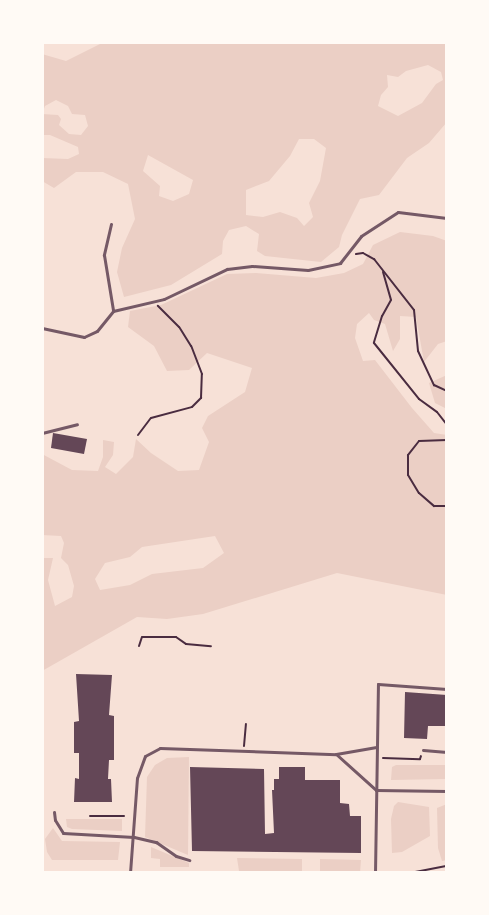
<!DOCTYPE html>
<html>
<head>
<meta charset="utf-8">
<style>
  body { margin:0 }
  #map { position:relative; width:489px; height:915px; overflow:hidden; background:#f7e1d7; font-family:Poppins,sans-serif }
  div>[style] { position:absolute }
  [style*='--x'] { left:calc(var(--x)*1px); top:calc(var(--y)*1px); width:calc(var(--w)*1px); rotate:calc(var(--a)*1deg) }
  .green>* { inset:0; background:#ebcfc5 }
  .building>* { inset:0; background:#644757 }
  .path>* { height:2px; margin:-1px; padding:0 1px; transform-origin:1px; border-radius:1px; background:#4a2c40 }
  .service>* { height:3px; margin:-1.5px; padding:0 1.5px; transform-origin:1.5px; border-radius:1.5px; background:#755966 }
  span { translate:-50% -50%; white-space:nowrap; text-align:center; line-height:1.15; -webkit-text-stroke:4.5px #fffaf5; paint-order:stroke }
  .frame { position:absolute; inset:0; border:44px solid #fffaf5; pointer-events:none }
</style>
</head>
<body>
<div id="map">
  <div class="green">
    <div style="clip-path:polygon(evenodd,104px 42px,447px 42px,447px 122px,429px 143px,407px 158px,379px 195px,360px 199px,342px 235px,339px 247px,321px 262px,265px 256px,257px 251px,259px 234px,246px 226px,229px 230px,223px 241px,222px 254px,171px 285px,124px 297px,117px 272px,122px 248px,135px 219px,128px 184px,103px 172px,76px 172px,54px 188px,42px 181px,42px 158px,68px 159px,79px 154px,78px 147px,50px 135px,42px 135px,42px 114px,58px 115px,61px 119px,59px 125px,69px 134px,81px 135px,88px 126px,85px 115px,72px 114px,68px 106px,56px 100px,45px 106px,42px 114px,42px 54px,66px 61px,104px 42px,428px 65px,441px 72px,443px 80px,436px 84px,422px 103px,398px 116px,378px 106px,381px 95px,388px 87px,387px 75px,398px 77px,406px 71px,428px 65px,104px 42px,299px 139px,314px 139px,326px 148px,320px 181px,309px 203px,313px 217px,304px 226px,297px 218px,280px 212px,263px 217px,246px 215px,246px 190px,269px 181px,290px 156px,299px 139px,104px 42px,148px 155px,193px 180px,189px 194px,173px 201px,159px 196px,160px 186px,143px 171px,148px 155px)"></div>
    <div style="clip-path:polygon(evenodd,400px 232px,433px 236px,447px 241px,447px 341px,438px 344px,424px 362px,416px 317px,400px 316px,400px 339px,393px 351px,385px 324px,374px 320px,369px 313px,357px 324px,355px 338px,363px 361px,375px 360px,412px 408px,434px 433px,447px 435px,447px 595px,337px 573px,203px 614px,167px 619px,137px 617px,42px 671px,42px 558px,53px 558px,48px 580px,55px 606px,72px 597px,74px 586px,68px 565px,61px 558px,64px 543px,61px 536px,42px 535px,42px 454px,72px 470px,98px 471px,103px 457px,103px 440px,114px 442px,113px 455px,105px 467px,116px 474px,133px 457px,136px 439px,151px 453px,178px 471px,199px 470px,209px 442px,202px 428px,208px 416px,245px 392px,252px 368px,207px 353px,189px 370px,167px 371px,154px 346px,128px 327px,130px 311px,161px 305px,227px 274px,256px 273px,316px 278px,344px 273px,363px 264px,373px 245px,400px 232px,215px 536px,224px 553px,203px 568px,152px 574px,130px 585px,100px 590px,95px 579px,105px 563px,130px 557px,142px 547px,215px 536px)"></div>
    <div style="clip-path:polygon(447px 375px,447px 409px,435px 403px,429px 383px)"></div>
    <div style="clip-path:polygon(189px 757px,188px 855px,145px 837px,147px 777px,155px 765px,167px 758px)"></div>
    <div style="clip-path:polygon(396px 765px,447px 765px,447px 779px,391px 780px,392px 767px)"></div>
    <div style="clip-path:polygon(398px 802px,429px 807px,430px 836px,402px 852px,392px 853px,391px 819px,394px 806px)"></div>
    <div style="clip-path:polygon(447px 804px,447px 860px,442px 861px,438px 848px,437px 808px)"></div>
    <div style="clip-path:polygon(66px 819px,122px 819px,122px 831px,72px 829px,67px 827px)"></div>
    <div style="clip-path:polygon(53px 828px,62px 841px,120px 842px,118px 860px,52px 860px,47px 852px,45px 839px)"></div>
    <div style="clip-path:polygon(151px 847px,189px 863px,189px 867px,160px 867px,160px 859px,151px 858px)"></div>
    <div style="clip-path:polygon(237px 858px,302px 859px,302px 872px,239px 871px)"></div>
    <div style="clip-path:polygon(320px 859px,361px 860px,360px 873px,320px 873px)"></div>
  </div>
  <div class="building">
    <div style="clip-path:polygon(53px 433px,87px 439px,84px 454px,51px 448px)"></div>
    <div style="clip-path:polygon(76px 674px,112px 675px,109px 715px,114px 716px,114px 760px,109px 760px,108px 779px,111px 779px,112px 802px,74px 802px,75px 778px,79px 779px,79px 753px,74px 753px,74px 722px,79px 721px)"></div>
    <div style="clip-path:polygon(405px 692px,447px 695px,447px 726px,428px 726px,427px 739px,404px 738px)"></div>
    <div style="clip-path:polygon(190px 767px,264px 769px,265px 834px,274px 833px,272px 790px,274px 790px,274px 779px,279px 779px,279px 767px,305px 767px,305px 780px,340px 780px,340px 803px,349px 804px,350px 816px,361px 816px,361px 853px,192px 851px)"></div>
  </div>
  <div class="path">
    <div style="--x:356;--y:254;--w:7;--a:-8"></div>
    <div style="--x:363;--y:253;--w:13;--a:29"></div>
    <div style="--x:374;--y:259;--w:65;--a:51.9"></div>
    <div style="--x:414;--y:310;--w:41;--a:84.4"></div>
    <div style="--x:418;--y:351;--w:38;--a:65"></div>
    <div style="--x:434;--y:385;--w:14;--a:25"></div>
    <div style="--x:383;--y:272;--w:29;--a:74"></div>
    <div style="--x:391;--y:300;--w:18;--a:119"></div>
    <div style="--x:382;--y:316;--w:28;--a:107"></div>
    <div style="--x:374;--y:343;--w:72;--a:51.2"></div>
    <div style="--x:419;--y:399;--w:22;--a:36"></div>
    <div style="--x:437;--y:412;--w:16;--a:52"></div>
    <div style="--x:138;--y:435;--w:21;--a:-53"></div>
    <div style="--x:151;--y:418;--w:42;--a:-15"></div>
    <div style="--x:192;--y:407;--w:13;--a:-45"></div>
    <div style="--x:201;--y:398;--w:24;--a:-88"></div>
    <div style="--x:202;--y:374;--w:30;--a:-111"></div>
    <div style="--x:191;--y:346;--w:22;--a:-122"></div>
    <div style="--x:179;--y:327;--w:30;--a:-135"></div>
    <div style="--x:447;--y:440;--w:28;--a:178"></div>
    <div style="--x:419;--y:441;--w:18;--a:128"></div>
    <div style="--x:408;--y:455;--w:20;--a:90"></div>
    <div style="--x:408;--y:475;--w:21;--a:59"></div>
    <div style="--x:419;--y:493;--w:20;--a:41"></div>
    <div style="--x:434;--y:506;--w:13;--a:0"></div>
    <div style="--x:139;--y:646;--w:9;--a:-72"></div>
    <div style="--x:142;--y:637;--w:34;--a:0"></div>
    <div style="--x:176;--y:637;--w:12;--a:35"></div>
    <div style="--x:186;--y:644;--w:25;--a:5"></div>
    <div style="--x:244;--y:746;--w:22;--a:-85"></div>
    <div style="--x:383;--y:758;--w:37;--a:2"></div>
    <div style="--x:420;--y:759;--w:3;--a:-72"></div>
    <div style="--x:90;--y:816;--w:34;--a:0"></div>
    <div style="--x:410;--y:873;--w:38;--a:-11"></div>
  </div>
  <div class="service">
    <div style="--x:111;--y:224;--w:32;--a:103"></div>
    <div style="--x:104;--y:255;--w:56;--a:80.7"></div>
    <div style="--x:42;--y:328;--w:43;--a:12.1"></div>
    <div style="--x:84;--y:337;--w:14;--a:-25"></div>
    <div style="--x:97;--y:331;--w:26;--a:-51"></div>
    <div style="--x:113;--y:311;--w:52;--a:-13.2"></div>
    <div style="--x:164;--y:299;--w:70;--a:-25.5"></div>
    <div style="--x:227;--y:269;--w:25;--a:-7"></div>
    <div style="--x:252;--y:266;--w:56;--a:4.1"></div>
    <div style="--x:308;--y:270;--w:33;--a:-12"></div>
    <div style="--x:340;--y:263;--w:34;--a:-52"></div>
    <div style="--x:361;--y:236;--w:44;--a:-33"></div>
    <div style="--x:398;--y:212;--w:49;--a:7"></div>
    <div style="--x:42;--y:433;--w:36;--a:-14"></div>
    <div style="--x:423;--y:750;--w:24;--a:5"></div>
    <div style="--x:336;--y:754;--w:54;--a:42"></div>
    <div style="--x:376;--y:790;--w:71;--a:0.8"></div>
    <div style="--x:54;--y:812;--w:8;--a:83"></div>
    <div style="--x:55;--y:820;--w:15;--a:58"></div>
    <div style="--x:63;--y:833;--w:71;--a:3.2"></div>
    <div style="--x:134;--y:837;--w:23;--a:13"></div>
    <div style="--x:156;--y:842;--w:24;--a:35"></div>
    <div style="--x:176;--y:856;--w:14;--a:17"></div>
    <div style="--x:130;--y:873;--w:95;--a:-85.8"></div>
    <div style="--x:137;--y:778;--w:23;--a:-70"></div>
    <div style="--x:145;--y:756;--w:17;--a:-28"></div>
    <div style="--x:160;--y:748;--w:176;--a:2"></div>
    <div style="--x:336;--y:754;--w:41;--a:-9.9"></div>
    <div style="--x:375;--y:873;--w:189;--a:-89.1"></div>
    <div style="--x:378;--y:684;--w:69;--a:4.1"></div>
  </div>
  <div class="frame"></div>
</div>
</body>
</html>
